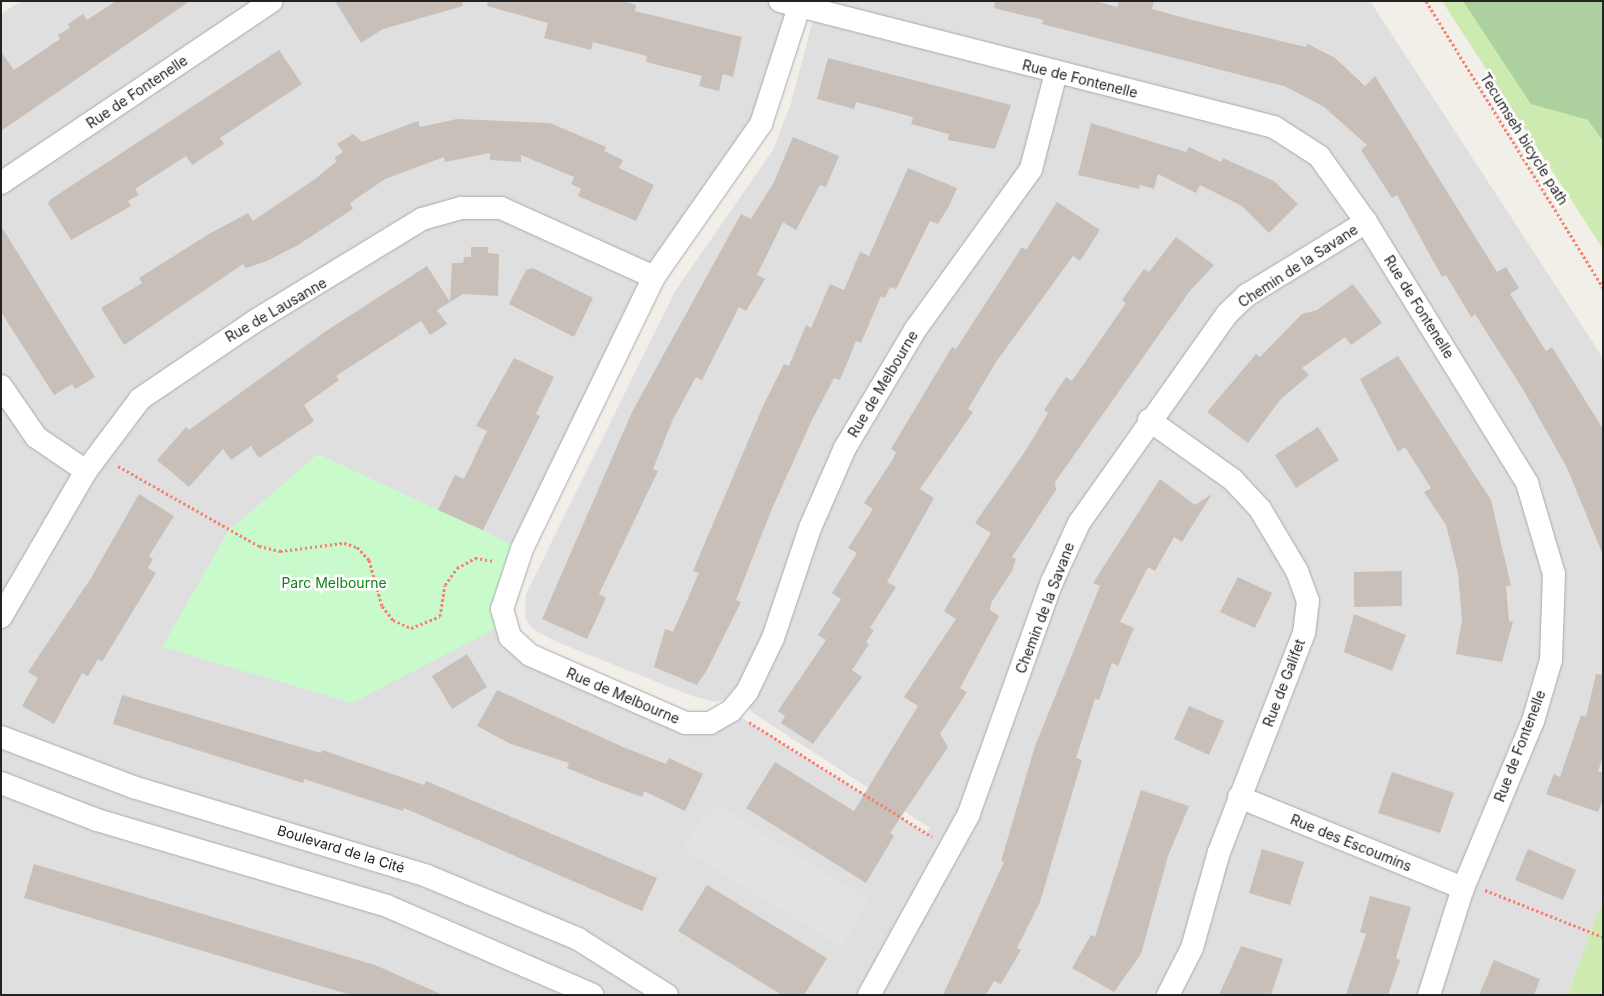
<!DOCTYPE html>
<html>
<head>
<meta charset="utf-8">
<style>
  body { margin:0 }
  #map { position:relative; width:1604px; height:996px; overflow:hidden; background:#f2efe9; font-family:Inter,sans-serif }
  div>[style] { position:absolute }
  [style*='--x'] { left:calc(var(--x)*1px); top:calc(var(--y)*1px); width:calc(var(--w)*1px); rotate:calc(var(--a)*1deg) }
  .residential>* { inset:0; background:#e0dfdf }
  .grass>* { inset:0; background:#cdebb0 }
  .forest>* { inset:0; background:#add19e }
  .park>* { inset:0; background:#c8facc }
  .parking>* { inset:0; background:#e2e2e2 }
  .building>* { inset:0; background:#c7bfb8 }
  .path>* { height:3px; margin-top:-1.5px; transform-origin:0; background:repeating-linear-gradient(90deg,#fa8072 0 2.5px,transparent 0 5px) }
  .roads { filter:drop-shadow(0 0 1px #a9a9a9) drop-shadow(0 0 1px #a9a9a9) }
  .minor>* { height:22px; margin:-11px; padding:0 11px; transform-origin:11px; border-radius:11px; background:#fff }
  span { translate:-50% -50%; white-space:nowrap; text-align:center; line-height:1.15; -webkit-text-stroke:5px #fff; paint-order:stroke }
  .street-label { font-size:14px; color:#222 }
  .park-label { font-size:14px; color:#0c8416 }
  .frame { position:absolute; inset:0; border:2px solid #222; pointer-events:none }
</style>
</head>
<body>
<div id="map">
  <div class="residential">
    <div style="clip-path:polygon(21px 1px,801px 1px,780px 73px,702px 204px,522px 549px,504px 624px,510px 637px,672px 719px,731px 711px,926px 834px,930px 828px,753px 713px,737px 696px,715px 702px,692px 696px,557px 642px,533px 629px,525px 618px,526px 594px,675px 291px,773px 150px,791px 103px,818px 1px,1370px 1px,1603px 358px,1603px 898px,1568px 995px,1px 995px,1px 14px)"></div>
  </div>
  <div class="grass">
    <div style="clip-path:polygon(1442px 1px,1603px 1px,1603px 249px)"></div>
    <div style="clip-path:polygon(1603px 900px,1603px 995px,1568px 995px,1596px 917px)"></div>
  </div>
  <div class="forest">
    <div style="clip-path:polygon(1463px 1px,1603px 1px,1603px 141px,1588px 120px,1531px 104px)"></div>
  </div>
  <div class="park">
    <div style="clip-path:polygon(318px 454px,522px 549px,504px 624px,352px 703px,162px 647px,229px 530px)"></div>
  </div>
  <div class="parking">
    <div style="clip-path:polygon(718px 805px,869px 900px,842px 947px,682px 849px,704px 816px,708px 818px)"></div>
  </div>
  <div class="building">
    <div style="clip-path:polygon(116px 1px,190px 1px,1px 131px,1px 52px,14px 70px,60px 39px,58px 35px,70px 28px,68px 24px,83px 14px,87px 20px)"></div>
    <div style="clip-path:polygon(335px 1px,462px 1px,463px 6px,383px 29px,361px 43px)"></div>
    <div style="clip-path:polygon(488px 1px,623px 1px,636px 5px,635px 11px,742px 37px,733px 77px,723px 74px,719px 91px,699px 86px,702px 76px,646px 62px,647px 56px,593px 42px,591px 50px,544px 38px,548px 23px,487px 6px)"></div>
    <div style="clip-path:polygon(995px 1px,1095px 1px,1117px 7px,1119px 1px,1154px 1px,1152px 9px,1192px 20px,1306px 47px,1308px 44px,1335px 58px,1365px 86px,1375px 76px,1497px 272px,1506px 267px,1519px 288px,1510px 294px,1546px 351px,1552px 347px,1603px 429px,1603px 555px,1567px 468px,1524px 391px,1475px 314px,1471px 317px,1446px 275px,1442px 277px,1397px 195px,1392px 198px,1361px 150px,1367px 145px,1323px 106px,1284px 86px,1042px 24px,1043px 20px,994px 8px)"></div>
    <div style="clip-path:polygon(279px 50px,302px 84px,220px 138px,224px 144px,192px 165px,186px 156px,135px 189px,139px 195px,128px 201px,131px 206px,71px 240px,48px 203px,51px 199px)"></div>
    <div style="clip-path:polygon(828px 58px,1011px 105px,995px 149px,948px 140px,949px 134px,911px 124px,913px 117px,856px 102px,854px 109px,817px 99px)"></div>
    <div style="clip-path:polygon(457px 119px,550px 123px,606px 147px,604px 151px,623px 160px,619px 168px,654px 185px,636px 221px,578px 196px,581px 189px,571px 184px,574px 177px,521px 155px,521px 162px,490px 160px,490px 153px,445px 162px,444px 157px,385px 179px,350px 203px,353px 209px,298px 245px,267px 261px,246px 268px,243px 264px,124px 345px,101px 308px,142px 283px,139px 278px,209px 234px,248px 213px,253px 221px,315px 179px,337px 161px,334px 158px,343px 152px,337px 144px,353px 134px,362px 142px,418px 121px,420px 127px)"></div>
    <div style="clip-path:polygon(1091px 123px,1186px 152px,1189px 147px,1221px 162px,1223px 158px,1274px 181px,1298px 204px,1269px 233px,1242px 206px,1200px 185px,1196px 193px,1158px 174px,1154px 189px,1140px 185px,1139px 189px,1078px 175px)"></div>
    <div style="clip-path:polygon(793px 137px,839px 156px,826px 187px,820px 185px,796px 230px,783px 222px,757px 275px,765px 279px,746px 311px,739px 307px,702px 380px,696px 377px,673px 419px,653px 469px,658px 471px,599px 594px,606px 598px,587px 639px,542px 619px,632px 412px,741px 214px,751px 219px,774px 182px)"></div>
    <div style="clip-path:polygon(908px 168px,957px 188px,949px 206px,938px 224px,930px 221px,896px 289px,890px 287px,885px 298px,881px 296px,861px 343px,856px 341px,840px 380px,834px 378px,812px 420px,771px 511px,736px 600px,741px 602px,707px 670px,697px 685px,654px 667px,665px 629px,673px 632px,699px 573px,693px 571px,763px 406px,784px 364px,789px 366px,806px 325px,811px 328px,830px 284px,844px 290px,860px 252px,869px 256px)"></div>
    <div style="clip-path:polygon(1057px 202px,1100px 230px,1080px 261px,1073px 256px,996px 362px,968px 409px,973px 412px,920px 489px,934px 498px,887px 582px,896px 587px,870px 628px,874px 630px,866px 642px,869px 644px,852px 670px,862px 677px,813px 744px,781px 723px,785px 716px,778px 711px,826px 640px,818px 635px,841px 599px,832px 593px,857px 553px,848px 548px,873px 509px,864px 503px,893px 459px,896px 452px,891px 449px,952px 347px,956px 349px,1022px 247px,1026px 250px)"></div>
    <div style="clip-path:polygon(1px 226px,95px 377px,75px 389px,72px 384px,54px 395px,1px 312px)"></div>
    <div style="clip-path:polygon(1176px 237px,1214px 265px,1189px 292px,1055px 482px,1056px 490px,1012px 557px,1016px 559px,1012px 571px,991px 603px,990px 610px,999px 616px,960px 688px,967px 692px,940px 734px,948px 747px,890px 833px,894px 836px,866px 883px,746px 808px,775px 762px,854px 811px,918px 706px,904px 697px,956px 619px,944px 611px,991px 533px,975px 523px,1026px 450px,1048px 413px,1044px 410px,1066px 377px,1072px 381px,1126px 303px,1122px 300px,1144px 269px,1149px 272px)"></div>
    <div style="clip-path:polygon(471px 247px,488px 247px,488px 253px,499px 254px,498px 296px,463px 294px,450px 302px,452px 263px,463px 263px,464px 257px,471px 257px)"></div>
    <div style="clip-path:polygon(427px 266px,450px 302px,437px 310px,447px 324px,430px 335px,421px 321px,336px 376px,339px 380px,304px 405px,314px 421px,259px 458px,251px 446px,231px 460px,223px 449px,189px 487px,157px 460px,186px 427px,189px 430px,326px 331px)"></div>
    <div style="clip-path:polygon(533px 268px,593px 298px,574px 337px,509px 304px,526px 270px)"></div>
    <div style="clip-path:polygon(1353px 284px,1382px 323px,1351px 345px,1345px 337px,1302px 368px,1309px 375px,1280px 400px,1248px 443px,1207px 412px,1256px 354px,1260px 357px,1302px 314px,1317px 310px)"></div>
    <div style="clip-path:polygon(1398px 356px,1491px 500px,1511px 586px,1506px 586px,1509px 621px,1513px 622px,1502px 662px,1456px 654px,1462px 620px,1458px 573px,1446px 525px,1424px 492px,1431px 488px,1405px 447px,1398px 452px,1360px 379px)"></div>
    <div style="clip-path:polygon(514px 358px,554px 377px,536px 414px,540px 416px,483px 530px,438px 510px,455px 475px,464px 479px,487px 431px,476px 426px)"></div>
    <div style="clip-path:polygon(1318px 427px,1339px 460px,1296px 488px,1275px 455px)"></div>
    <div style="clip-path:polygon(1160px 479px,1195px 505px,1212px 494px,1182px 542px,1174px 537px,1155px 571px,1148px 567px,1120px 622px,1134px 628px,1118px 666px,1112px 663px,1099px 700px,1095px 699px,1076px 758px,1082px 760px,1040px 902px,1017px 948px,1021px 950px,1001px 984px,994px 981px,986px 995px,943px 995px,1004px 862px,1001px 861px,1035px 746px,1100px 586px,1093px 583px)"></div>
    <div style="clip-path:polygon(139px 494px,174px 516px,149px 556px,153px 559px,148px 568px,156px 573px,102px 662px,98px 659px,88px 676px,82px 673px,54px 724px,22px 706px,38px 678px,28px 672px,91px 578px)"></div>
    <div style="clip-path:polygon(1402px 571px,1402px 606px,1354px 607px,1354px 572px)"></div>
    <div style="clip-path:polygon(1238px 577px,1272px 593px,1255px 628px,1220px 612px)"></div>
    <div style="clip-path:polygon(1354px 614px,1406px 635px,1392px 671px,1344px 652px)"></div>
    <div style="clip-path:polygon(467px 654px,487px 687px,452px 709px,432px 676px)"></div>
    <div style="clip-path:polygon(1596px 674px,1603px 675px,1603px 757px,1598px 771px,1603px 773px,1603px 800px,1598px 812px,1546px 794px,1554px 774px,1560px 777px,1581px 715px,1586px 717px)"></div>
    <div style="clip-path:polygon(497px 690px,623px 747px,666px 764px,669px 758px,703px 774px,685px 811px,644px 791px,642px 797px,601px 782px,567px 768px,569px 763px,511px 744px,477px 726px)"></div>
    <div style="clip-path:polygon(122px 695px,321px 753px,322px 750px,424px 785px,426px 781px,657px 878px,642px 911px,404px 808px,403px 811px,304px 779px,303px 783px,113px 724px)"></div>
    <div style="clip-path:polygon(1189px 706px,1224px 721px,1209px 755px,1174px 739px)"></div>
    <div style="clip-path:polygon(1392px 772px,1454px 793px,1440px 833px,1378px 813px)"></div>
    <div style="clip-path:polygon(1141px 790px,1189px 806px,1168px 856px,1141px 954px,1114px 992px,1072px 968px,1091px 935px,1095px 937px)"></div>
    <div style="clip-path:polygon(1262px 849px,1304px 862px,1290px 905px,1249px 893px)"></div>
    <div style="clip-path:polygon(1528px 849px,1576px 870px,1563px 900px,1515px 880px)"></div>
    <div style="clip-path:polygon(34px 864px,375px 965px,443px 995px,351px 995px,24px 898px)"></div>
    <div style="clip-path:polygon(707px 885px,827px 958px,804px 995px,782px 995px,678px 931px)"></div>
    <div style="clip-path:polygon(1370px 896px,1411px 907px,1396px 958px,1400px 960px,1388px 995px,1346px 995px,1366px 934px,1360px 932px)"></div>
    <div style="clip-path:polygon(1241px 946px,1283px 959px,1271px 995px,1219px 995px)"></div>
    <div style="clip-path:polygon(1494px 960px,1540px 979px,1534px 995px,1479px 995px)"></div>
  </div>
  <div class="path">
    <div style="--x:1426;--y:1;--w:337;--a:58.3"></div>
    <div style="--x:118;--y:466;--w:162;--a:29.6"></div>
    <div style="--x:259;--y:546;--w:22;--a:13"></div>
    <div style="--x:280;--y:551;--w:64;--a:-7.1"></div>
    <div style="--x:344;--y:543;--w:14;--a:17"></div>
    <div style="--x:357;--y:547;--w:18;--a:47"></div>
    <div style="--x:369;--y:560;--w:48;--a:74.2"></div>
    <div style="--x:382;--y:606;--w:18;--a:52"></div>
    <div style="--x:393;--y:620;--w:20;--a:24"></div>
    <div style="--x:411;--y:628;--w:31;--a:-22"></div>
    <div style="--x:440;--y:616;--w:31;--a:-81"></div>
    <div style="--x:445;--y:585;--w:21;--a:-55"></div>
    <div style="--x:457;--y:568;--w:21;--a:-29"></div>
    <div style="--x:475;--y:558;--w:20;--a:9"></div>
    <div style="--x:749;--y:722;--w:216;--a:32.1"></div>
    <div style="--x:1485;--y:890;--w:127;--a:21.7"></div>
  </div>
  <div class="roads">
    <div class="minor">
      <div style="--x:780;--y:1;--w:510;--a:14.31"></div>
      <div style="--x:1274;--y:127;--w:54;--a:32.8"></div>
      <div style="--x:1319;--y:156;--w:81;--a:54.5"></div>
      <div style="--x:1366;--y:222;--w:307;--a:58.3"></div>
      <div style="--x:1527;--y:483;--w:95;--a:73.5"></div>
      <div style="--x:1554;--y:574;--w:86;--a:92"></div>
      <div style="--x:1551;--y:660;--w:64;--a:106.4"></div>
      <div style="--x:1533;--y:721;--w:181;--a:112.7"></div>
      <div style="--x:1463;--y:888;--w:112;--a:107.6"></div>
      <div style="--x:801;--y:1;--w:129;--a:108"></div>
      <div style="--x:761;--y:124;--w:187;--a:125"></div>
      <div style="--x:654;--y:277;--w:302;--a:115.9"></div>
      <div style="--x:522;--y:549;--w:63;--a:108.4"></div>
      <div style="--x:502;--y:609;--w:29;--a:74"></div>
      <div style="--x:510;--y:637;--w:27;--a:42"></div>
      <div style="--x:530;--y:655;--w:170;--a:23.6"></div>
      <div style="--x:686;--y:723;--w:24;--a:0"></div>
      <div style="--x:710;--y:723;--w:24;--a:-30"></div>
      <div style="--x:731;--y:711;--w:25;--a:-50"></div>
      <div style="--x:747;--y:692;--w:60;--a:-64.3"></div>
      <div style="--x:773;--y:638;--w:116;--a:-71.4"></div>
      <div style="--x:810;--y:528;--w:87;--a:-66.4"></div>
      <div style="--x:845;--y:448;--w:137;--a:-59.3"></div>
      <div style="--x:915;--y:330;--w:198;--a:-54.2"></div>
      <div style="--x:1031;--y:169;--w:99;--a:-75.4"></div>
      <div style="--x:1;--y:183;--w:326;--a:-33.9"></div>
      <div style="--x:1;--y:386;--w:62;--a:55.5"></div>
      <div style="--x:36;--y:437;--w:60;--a:34.2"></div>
      <div style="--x:1149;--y:420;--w:103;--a:35.5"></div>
      <div style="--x:1233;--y:480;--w:40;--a:47"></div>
      <div style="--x:1260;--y:509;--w:72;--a:59.2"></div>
      <div style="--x:1297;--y:571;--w:32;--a:70"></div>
      <div style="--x:1308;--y:601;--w:32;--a:97"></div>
      <div style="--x:1304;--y:633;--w:235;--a:111.2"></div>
      <div style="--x:1219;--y:852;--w:100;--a:105.7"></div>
      <div style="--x:1192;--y:948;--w:53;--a:117.1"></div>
      <div style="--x:1;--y:617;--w:169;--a:-59.8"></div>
      <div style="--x:86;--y:471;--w:90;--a:-53.1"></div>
      <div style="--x:140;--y:399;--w:139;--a:-34.1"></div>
      <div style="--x:255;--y:321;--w:196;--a:-31.4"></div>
      <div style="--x:422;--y:219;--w:41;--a:-15.8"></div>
      <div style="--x:461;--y:208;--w:40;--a:0"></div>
      <div style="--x:501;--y:208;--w:168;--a:24.3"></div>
      <div style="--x:1;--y:737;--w:141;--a:20.7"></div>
      <div style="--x:133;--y:787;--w:307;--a:16.8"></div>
      <div style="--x:427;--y:876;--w:164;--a:22.6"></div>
      <div style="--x:578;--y:939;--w:105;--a:32.2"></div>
      <div style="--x:1;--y:783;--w:103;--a:21.1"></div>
      <div style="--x:97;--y:820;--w:302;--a:16.5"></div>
      <div style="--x:387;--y:906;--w:224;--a:23.4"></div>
      <div style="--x:1239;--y:797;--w:242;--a:22.1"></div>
      <div style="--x:869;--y:995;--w:205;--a:-61.1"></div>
      <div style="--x:968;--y:816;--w:249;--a:-70.3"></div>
      <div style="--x:1052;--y:582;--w:65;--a:-65.4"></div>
      <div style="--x:1079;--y:523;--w:256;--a:-54.7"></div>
      <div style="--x:1227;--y:314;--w:28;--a:-44"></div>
      <div style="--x:1247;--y:295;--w:140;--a:-31.5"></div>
    </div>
  </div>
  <div class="street-label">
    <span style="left:1080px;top:79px;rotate:14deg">Rue de Fontenelle</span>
    <span style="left:137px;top:92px;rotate:-34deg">Rue de Fontenelle</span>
    <span style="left:1524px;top:139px;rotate:58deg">Tecumseh bicycle path</span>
    <span style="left:1298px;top:266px;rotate:-33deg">Chemin de la Savane</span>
    <span style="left:1419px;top:307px;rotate:58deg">Rue de Fontenelle</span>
    <span style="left:276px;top:310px;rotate:-30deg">Rue de Lausanne</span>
    <span style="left:883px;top:384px;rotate:-59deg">Rue de Melbourne</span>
    <span style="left:1045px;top:608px;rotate:-69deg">Chemin de la Savane</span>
    <span style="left:1284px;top:683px;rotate:-69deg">Rue de Galifet</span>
    <span style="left:623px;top:696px;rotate:23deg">Rue de Melbourne</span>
    <span style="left:1520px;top:746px;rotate:-69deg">Rue de Fontenelle</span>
    <span style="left:1351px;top:843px;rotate:22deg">Rue des Escoumins</span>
    <span style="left:341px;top:849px;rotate:17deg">Boulevard de la Cité</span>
  </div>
  <div class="park-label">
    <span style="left:334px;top:583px">Parc Melbourne</span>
  </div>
  <div class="frame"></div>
</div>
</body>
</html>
